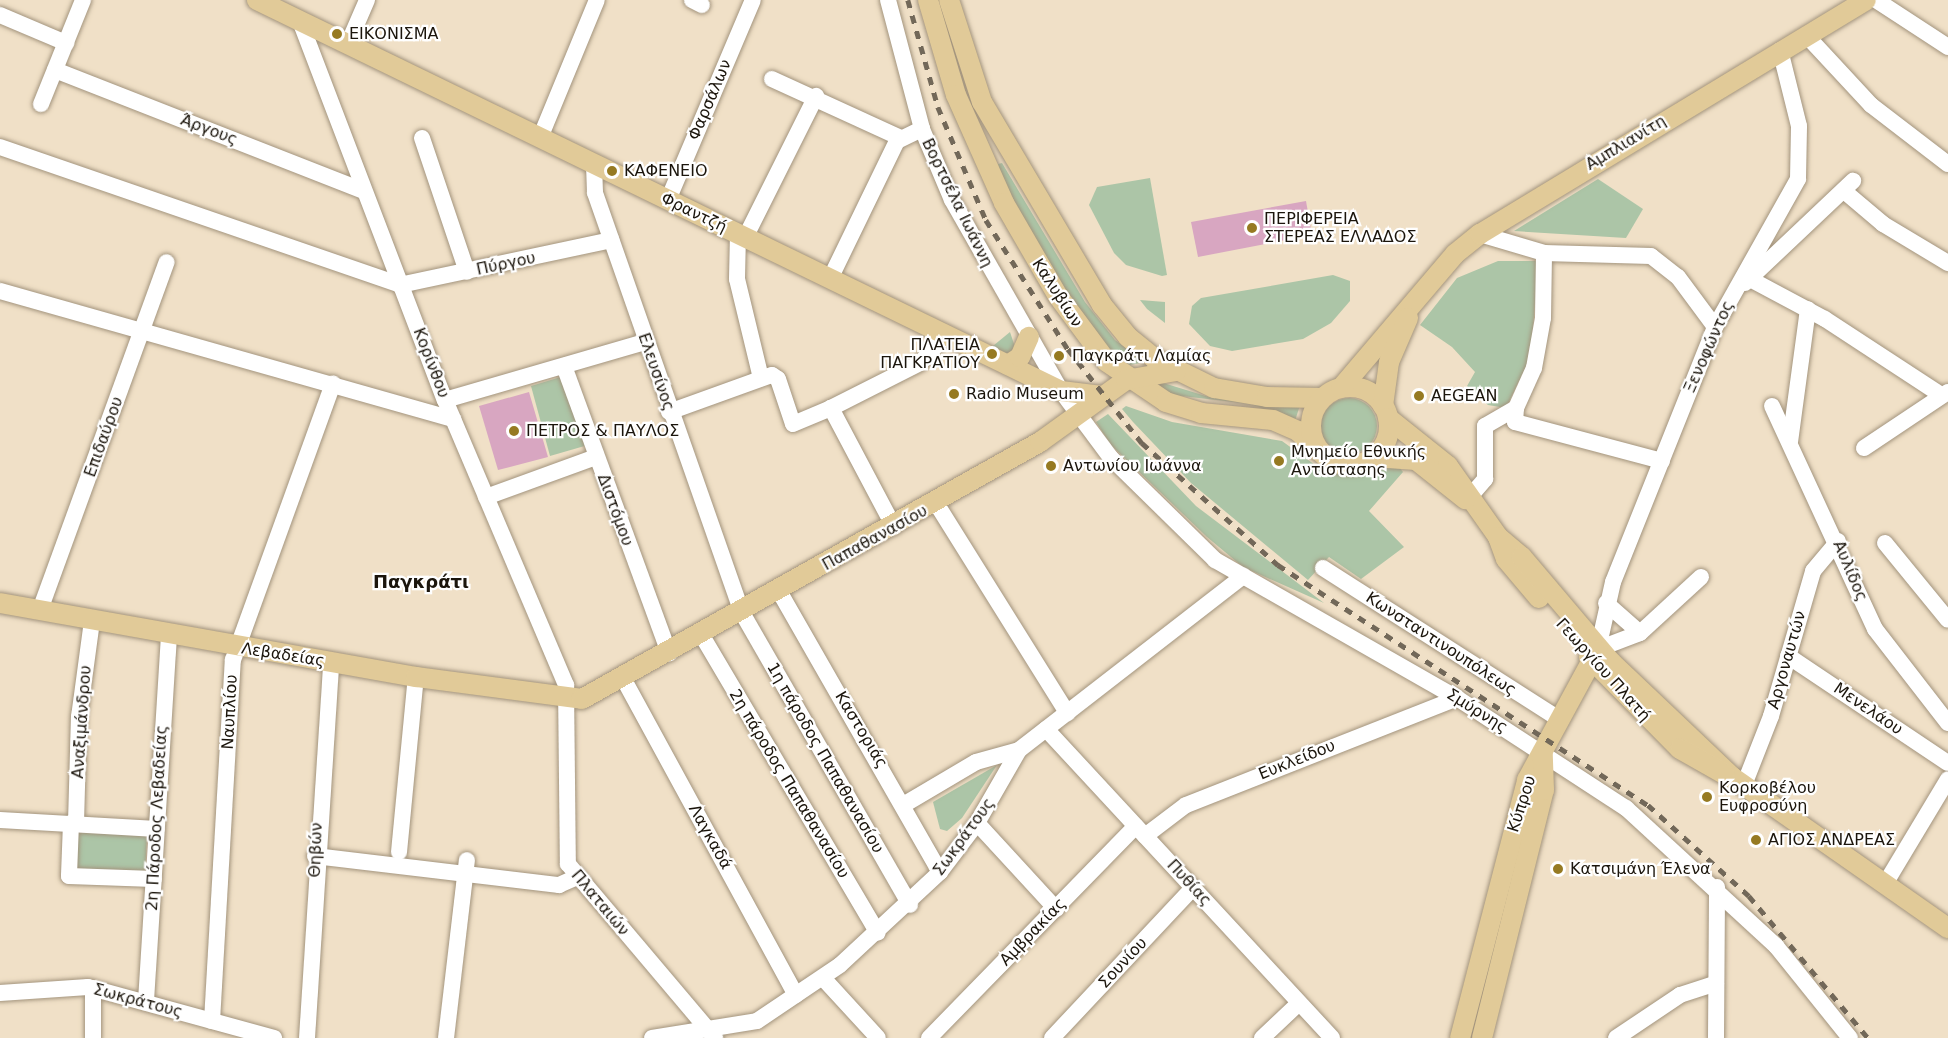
<!DOCTYPE html>
<html>
<head>
<meta charset="utf-8">
<style>
  body { margin:0 }
  #map { position:relative; width:1948px; height:1038px; overflow:hidden; background:#f0e0c7; font-family:"DejaVu Sans",sans-serif }
  div>[style] { position:absolute }
  [style*='--x'] { left:calc(var(--x)*1px); top:calc(var(--y)*1px); width:calc(var(--w)*1px); rotate:calc(var(--a)*1deg) }
  .green>* { inset:0; background:#acc5a7 }
  .round { border-radius:50% }
  .building>* { inset:0; background:#d8a6c1 }
  .roads { filter:drop-shadow(0 0 2px #a3947d) drop-shadow(0 0 2px #a3947d) }
  .minor>* { height:16px; margin:-8px; padding:0 8px; transform-origin:8px; border-radius:8px; background:#fff }
  .major>* { height:20px; margin:-10px; padding:0 10px; transform-origin:10px; border-radius:10px; background:#e1ca98 }
  .major>.ring { margin:-10px; padding:0; box-sizing:content-box; background:none; border:20px solid #e1ca98; border-radius:50% }
  .rail>* { height:4.5px; margin-top:-2.25px; transform-origin:0; background:repeating-linear-gradient(90deg,#726859 0 8px,transparent 0 16px) }
  .dots>* { width:16px; height:16px; translate:-50% -50%; box-sizing:border-box; border:3px solid #fff; border-radius:50% }
  span { translate:-50% -50%; white-space:nowrap; text-align:center; line-height:1.15; -webkit-text-stroke:4.5px #fff; paint-order:stroke }
  .poi-label { font-size:16px; color:#1b150c }
  .left { translate:0 -50%; text-align:left }
  .right { translate:-100% -50%; text-align:right }
  .street-label { font-size:16px; color:#1b150c }
  .neighbourhood-label { font-size:18px; color:#1b150c; font-weight:700 }
</style>
</head>
<body>
<div id="map">
  <div class="green">
    <div style="clip-path:polygon(1002px 163px,1085px 302px,1115px 340px,1146px 362px,1130px 365px,1117px 359px,1076px 309px,1002px 183px,998px 164px)"></div>
    <div style="clip-path:polygon(1150px 178px,1167px 275px,1162px 276px,1126px 265px,1114px 253px,1089px 205px,1097px 187px)"></div>
    <div style="clip-path:polygon(1598px 179px,1643px 209px,1626px 238px,1514px 231px)"></div>
    <div style="clip-path:polygon(1498px 261px,1538px 261px,1531px 356px,1506px 408px,1488px 405px,1467px 386px,1475px 372px,1452px 347px,1420px 325px,1457px 278px)"></div>
    <div style="clip-path:polygon(1333px 275px,1350px 281px,1350px 301px,1331px 323px,1303px 339px,1232px 351px,1210px 346px,1189px 324px,1192px 306px,1201px 298px)"></div>
    <div style="clip-path:polygon(1140px 300px,1165px 302px,1165px 323px,1147px 309px)"></div>
    <div style="clip-path:polygon(1010px 332px,1015px 347px,1011px 357px,988px 350px)"></div>
    <div style="clip-path:polygon(564px 376px,588px 445px,550px 456px,531px 386px)"></div>
    <div style="clip-path:polygon(1147px 378px,1209px 397px,1300px 405px,1295px 421px,1251px 404px,1173px 395px)"></div>
    <div class="round" style="left:1321px;top:398px;width:56px;height:56px"></div>
    <div style="clip-path:polygon(1126px 406px,1172px 422px,1282px 441px,1329px 475px,1399px 467px,1403px 472px,1369px 511px,1404px 547px,1361px 579px,1329px 557px,1308px 580px,1191px 483px,1133px 422px,1122px 409px)"></div>
    <div style="clip-path:polygon(1108px 414px,1196px 506px,1324px 603px,1243px 567px,1207px 537px,1111px 445px,1096px 422px)"></div>
    <div style="clip-path:polygon(997px 765px,962px 818px,947px 831px,940px 829px,933px 802px)"></div>
    <div style="clip-path:polygon(77px 832px,147px 836px,145px 872px,76px 869px)"></div>
  </div>
  <div class="building">
    <div style="clip-path:polygon(1306px 201px,1312px 235px,1198px 257px,1191px 222px)"></div>
    <div style="clip-path:polygon(529px 392px,548px 457px,498px 470px,479px 406px)"></div>
  </div>
  <div class="roads">
    <div class="minor">
      <div style="--x:692;--y:0;--w:11;--a:27"></div>
      <div style="--x:888;--y:0;--w:133;--a:75.2"></div>
      <div style="--x:922;--y:129;--w:77;--a:67.1"></div>
      <div style="--x:952;--y:200;--w:220;--a:60.3"></div>
      <div style="--x:1061;--y:391;--w:84;--a:53.3"></div>
      <div style="--x:1111;--y:458;--w:146;--a:44.4"></div>
      <div style="--x:1215;--y:560;--w:279;--a:29.7"></div>
      <div style="--x:1457;--y:698;--w:202;--a:33.1"></div>
      <div style="--x:1626;--y:808;--w:204;--a:42.6"></div>
      <div style="--x:1776;--y:946;--w:118;--a:51.2"></div>
      <div style="--x:1876;--y:0;--w:86;--a:33.1"></div>
      <div style="--x:0;--y:15;--w:72;--a:23"></div>
      <div style="--x:300;--y:21;--w:406;--a:69.1"></div>
      <div style="--x:445;--y:400;--w:310;--a:67"></div>
      <div style="--x:566;--y:685;--w:179;--a:89.4"></div>
      <div style="--x:568;--y:864;--w:228;--a:49.8"></div>
      <div style="--x:1806;--y:35;--w:96;--a:47.1"></div>
      <div style="--x:1871;--y:105;--w:97;--a:37.5"></div>
      <div style="--x:348;--y:44;--w:48;--a:-66.6"></div>
      <div style="--x:55;--y:70;--w:331;--a:21.4"></div>
      <div style="--x:772;--y:79;--w:142;--a:24.6"></div>
      <div style="--x:41;--y:104;--w:112;--a:-68"></div>
      <div style="--x:422;--y:138;--w:141;--a:71.4"></div>
      <div style="--x:540;--y:138;--w:149;--a:-67.6"></div>
      <div style="--x:0;--y:147;--w:423;--a:19"></div>
      <div style="--x:400;--y:285;--w:216;--a:-12"></div>
      <div style="--x:594;--y:164;--w:29;--a:88"></div>
      <div style="--x:595;--y:193;--w:443;--a:70.7"></div>
      <div style="--x:741;--y:611;--w:339;--a:60.1"></div>
      <div style="--x:1844;--y:191;--w:51;--a:40.2"></div>
      <div style="--x:1883;--y:224;--w:76;--a:31"></div>
      <div style="--x:668;--y:200;--w:217;--a:-67"></div>
      <div style="--x:738;--y:234;--w:45;--a:91.3"></div>
      <div style="--x:737;--y:279;--w:102;--a:76.4"></div>
      <div style="--x:1480;--y:234;--w:67;--a:16.5"></div>
      <div style="--x:1544;--y:253;--w:107;--a:1.6"></div>
      <div style="--x:1651;--y:256;--w:34;--a:38"></div>
      <div style="--x:1678;--y:277;--w:62;--a:53.5"></div>
      <div style="--x:745;--y:238;--w:159;--a:-63.4"></div>
      <div style="--x:830;--y:279;--w:153;--a:-64.1"></div>
      <div style="--x:897;--y:141;--w:28;--a:-26"></div>
      <div style="--x:1750;--y:279;--w:85;--a:28.1"></div>
      <div style="--x:1825;--y:319;--w:139;--a:33.2"></div>
      <div style="--x:1745;--y:283;--w:149;--a:-43.4"></div>
      <div style="--x:0;--y:291;--w:471;--a:15.8"></div>
      <div style="--x:564;--y:366;--w:306;--a:69.9"></div>
      <div style="--x:445;--y:400;--w:208;--a:-16.2"></div>
      <div style="--x:1772;--y:406;--w:246;--a:65.2"></div>
      <div style="--x:1875;--y:629;--w:119;--a:52.2"></div>
      <div style="--x:1516;--y:408;--w:14;--a:94"></div>
      <div style="--x:1515;--y:422;--w:152;--a:14.9"></div>
      <div style="--x:669;--y:412;--w:109;--a:-19.8"></div>
      <div style="--x:772;--y:375;--w:7;--a:34"></div>
      <div style="--x:778;--y:379;--w:47;--a:71.6"></div>
      <div style="--x:793;--y:424;--w:41;--a:-22.8"></div>
      <div style="--x:1790;--y:442;--w:134;--a:-82.3"></div>
      <div style="--x:1864;--y:448;--w:101;--a:-33.7"></div>
      <div style="--x:486;--y:497;--w:117;--a:-20"></div>
      <div style="--x:1467;--y:500;--w:28;--a:-49"></div>
      <div style="--x:1485;--y:479;--w:53;--a:-90"></div>
      <div style="--x:1485;--y:426;--w:36;--a:-30"></div>
      <div style="--x:1516;--y:408;--w:44;--a:-65.8"></div>
      <div style="--x:1534;--y:368;--w:51;--a:-79.8"></div>
      <div style="--x:1543;--y:318;--w:65;--a:-89.1"></div>
      <div style="--x:936;--y:503;--w:248;--a:58"></div>
      <div style="--x:894;--y:527;--w:135;--a:-117.9"></div>
      <div style="--x:831;--y:408;--w:100;--a:-26.8"></div>
      <div style="--x:920;--y:363;--w:38;--a:-47"></div>
      <div style="--x:1885;--y:543;--w:99;--a:50.7"></div>
      <div style="--x:1323;--y:568;--w:280;--a:32.6"></div>
      <div style="--x:1701;--y:577;--w:83;--a:137.4"></div>
      <div style="--x:1640;--y:633;--w:45;--a:159.1"></div>
      <div style="--x:1598;--y:649;--w:69;--a:-77.4"></div>
      <div style="--x:1613;--y:582;--w:275;--a:-68.2"></div>
      <div style="--x:1715;--y:327;--w:170;--a:-60.7"></div>
      <div style="--x:1798;--y:179;--w:53;--a:-88.9"></div>
      <div style="--x:1799;--y:126;--w:78;--a:-104"></div>
      <div style="--x:779;--y:591;--w:324;--a:60.2"></div>
      <div style="--x:1606;--y:603;--w:45;--a:41.4"></div>
      <div style="--x:40;--y:610;--w:370;--a:-70"></div>
      <div style="--x:701;--y:634;--w:347;--a:59.4"></div>
      <div style="--x:1788;--y:656;--w:192;--a:33.8"></div>
      <div style="--x:623;--y:678;--w:361;--a:61.4"></div>
      <div style="--x:1046;--y:729;--w:421;--a:47.2"></div>
      <div style="--x:1744;--y:785;--w:74;--a:-68.6"></div>
      <div style="--x:1771;--y:716;--w:151;--a:-73.8"></div>
      <div style="--x:1813;--y:571;--w:39;--a:-50"></div>
      <div style="--x:905;--y:804;--w:82;--a:-30.6"></div>
      <div style="--x:976;--y:762;--w:45;--a:-15.6"></div>
      <div style="--x:0;--y:820;--w:157;--a:3.3"></div>
      <div style="--x:71;--y:823;--w:53;--a:92.2"></div>
      <div style="--x:69;--y:876;--w:85;--a:2"></div>
      <div style="--x:76;--y:823;--w:106;--a:-88.4"></div>
      <div style="--x:79;--y:717;--w:97;--a:-82.3"></div>
      <div style="--x:977;--y:823;--w:117;--a:47.4"></div>
      <div style="--x:1145;--y:836;--w:51;--a:-37.1"></div>
      <div style="--x:1186;--y:805;--w:291;--a:-21.5"></div>
      <div style="--x:399;--y:852;--w:176;--a:-84.5"></div>
      <div style="--x:315;--y:856;--w:246;--a:6.8"></div>
      <div style="--x:559;--y:885;--w:20;--a:-24"></div>
      <div style="--x:1885;--y:884;--w:122;--a:-59"></div>
      <div style="--x:823;--y:978;--w:81;--a:47.5"></div>
      <div style="--x:93;--y:988;--w:50;--a:90"></div>
      <div style="--x:0;--y:993;--w:88;--a:-3.9"></div>
      <div style="--x:88;--y:987;--w:193;--a:15.3"></div>
      <div style="--x:146;--y:1001;--w:367;--a:-86.4"></div>
      <div style="--x:212;--y:1021;--w:362;--a:-86.7"></div>
      <div style="--x:233;--y:660;--w:294;--a:-70.1"></div>
      <div style="--x:307;--y:1038;--w:377;--a:-86.3"></div>
      <div style="--x:446;--y:1038;--w:179;--a:-83.3"></div>
      <div style="--x:652;--y:1038;--w:106;--a:-9.2"></div>
      <div style="--x:757;--y:1021;--w:100;--a:-34"></div>
      <div style="--x:840;--y:965;--w:137;--a:-42.9"></div>
      <div style="--x:940;--y:872;--w:61;--a:-52.9"></div>
      <div style="--x:977;--y:823;--w:84;--a:-60.1"></div>
      <div style="--x:1019;--y:750;--w:284;--a:-37.8"></div>
      <div style="--x:929;--y:1038;--w:296;--a:-45.7"></div>
      <div style="--x:1052;--y:1038;--w:206;--a:-46.8"></div>
      <div style="--x:1262;--y:1038;--w:51;--a:-43.4"></div>
      <div style="--x:1616;--y:1038;--w:77;--a:-33.9"></div>
      <div style="--x:1680;--y:995;--w:38;--a:-18"></div>
      <div style="--x:1716;--y:1038;--w:151;--a:-89.6"></div>
    </div>
    <div class="major">
      <div style="--x:257;--y:0;--w:894;--a:25.93"></div>
      <div style="--x:1061;--y:391;--w:41;--a:7"></div>
      <div style="--x:928;--y:0;--w:99;--a:73.6"></div>
      <div style="--x:956;--y:95;--w:118;--a:66"></div>
      <div style="--x:1004;--y:203;--w:108;--a:59.9"></div>
      <div style="--x:1058;--y:296;--w:82;--a:53.4"></div>
      <div style="--x:1107;--y:362;--w:71;--a:34.1"></div>
      <div style="--x:1166;--y:402;--w:37;--a:17"></div>
      <div style="--x:1201;--y:413;--w:72;--a:5.6"></div>
      <div style="--x:1273;--y:420;--w:27;--a:24"></div>
      <div style="--x:1298;--y:431;--w:28;--a:44"></div>
      <div style="--x:949;--y:0;--w:107;--a:72.1"></div>
      <div style="--x:982;--y:102;--w:236;--a:59.4"></div>
      <div style="--x:1102;--y:305;--w:41;--a:50.9"></div>
      <div style="--x:1128;--y:337;--w:35;--a:39"></div>
      <div style="--x:1155;--y:359;--w:66;--a:26.2"></div>
      <div style="--x:1214;--y:388;--w:54;--a:9.6"></div>
      <div style="--x:1267;--y:397;--w:55;--a:1"></div>
      <div style="--x:1008;--y:365;--w:14;--a:-34"></div>
      <div style="--x:1020;--y:357;--w:22;--a:-66"></div>
      <div class="ring" style="left:1311px;top:387px;width:58px;height:58px"></div>
      <div style="--x:1341;--y:388;--w:176;--a:-49.6"></div>
      <div style="--x:1455;--y:254;--w:32;--a:-39"></div>
      <div style="--x:1480;--y:234;--w:451;--a:-31.2"></div>
      <div style="--x:1383;--y:406;--w:44;--a:-82.2"></div>
      <div style="--x:1389;--y:362;--w:48;--a:-66.6"></div>
      <div style="--x:1388;--y:418;--w:77;--a:38.7"></div>
      <div style="--x:1448;--y:466;--w:87;--a:54.8"></div>
      <div style="--x:1498;--y:537;--w:23;--a:70"></div>
      <div style="--x:1506;--y:559;--w:51;--a:49.8"></div>
      <div style="--x:1374;--y:457;--w:42;--a:4.1"></div>
      <div style="--x:1416;--y:460;--w:63;--a:38.5"></div>
      <div style="--x:1498;--y:537;--w:31;--a:40"></div>
      <div style="--x:1522;--y:557;--w:138;--a:49.7"></div>
      <div style="--x:1611;--y:662;--w:167;--a:43.5"></div>
      <div style="--x:1732;--y:777;--w:264;--a:35"></div>
      <div style="--x:0;--y:603;--w:423;--a:10.1"></div>
      <div style="--x:416;--y:677;--w:167;--a:7.5"></div>
      <div style="--x:582;--y:699;--w:525;--a:-29.3"></div>
      <div style="--x:1040;--y:442;--w:106;--a:-35.8"></div>
      <div style="--x:1126;--y:380;--w:51;--a:-10.2"></div>
      <div style="--x:1589;--y:657;--w:129;--a:45.3"></div>
      <div style="--x:1680;--y:749;--w:51;--a:29.6"></div>
      <div style="--x:1460;--y:1038;--w:267;--a:-75.4"></div>
      <div style="--x:1527;--y:780;--w:147;--a:-61.5"></div>
      <div style="--x:1482;--y:1038;--w:256;--a:-76"></div>
      <div style="--x:1544;--y:790;--w:38;--a:-92"></div>
    </div>
  </div>
  <div class="rail">
    <div style="--x:908;--y:0;--w:111;--a:74.3"></div>
    <div style="--x:938;--y:107;--w:123;--a:67"></div>
    <div style="--x:986;--y:220;--w:153;--a:57.6"></div>
    <div style="--x:1068;--y:349;--w:120;--a:51.8"></div>
    <div style="--x:1142;--y:443;--w:183;--a:41.9"></div>
    <div style="--x:1278;--y:565;--w:441;--a:33"></div>
    <div style="--x:1648;--y:805;--w:136;--a:42"></div>
    <div style="--x:1749;--y:896;--w:185;--a:50"></div>
  </div>
  <div class="dots">
    <div style="left:337px;top:34px;background:#967a22"></div>
    <div style="left:612px;top:171px;background:#967a22"></div>
    <div style="left:1252px;top:228px;background:#967a22"></div>
    <div style="left:992px;top:354px;background:#967a22"></div>
    <div style="left:1059px;top:356px;background:#967a22"></div>
    <div style="left:954px;top:394px;background:#967a22"></div>
    <div style="left:1419px;top:396px;background:#967a22"></div>
    <div style="left:514px;top:431px;background:#967a22"></div>
    <div style="left:1279px;top:461px;background:#967a22"></div>
    <div style="left:1051px;top:466px;background:#967a22"></div>
    <div style="left:1707px;top:797px;background:#967a22"></div>
    <div style="left:1756px;top:840px;background:#967a22"></div>
    <div style="left:1558px;top:869px;background:#967a22"></div>
  </div>
  <div class="poi-label">
    <span class="left" style="left:349px;top:34px">ΕΙΚΟΝΙΣΜΑ</span>
    <span class="left" style="left:624px;top:171px">ΚΑΦΕΝΕΙΟ</span>
    <span class="left" style="left:1264px;top:228px">ΠΕΡΙΦΕΡΕΙΑ<br>ΣΤΕΡΕΑΣ ΕΛΛΑΔΟΣ</span>
    <span class="right" style="left:980px;top:354px">ΠΛΑΤΕΙΑ<br>ΠΑΓΚΡΑΤΙΟΥ</span>
    <span class="left" style="left:1072px;top:356px">Παγκράτι Λαμίας</span>
    <span class="left" style="left:966px;top:394px">Radio Museum</span>
    <span class="left" style="left:1431px;top:396px">AEGEAN</span>
    <span class="left" style="left:526px;top:431px">ΠΕΤΡΟΣ &amp; ΠΑΥΛΟΣ</span>
    <span class="left" style="left:1291px;top:461px">Μνημείο Εθνικής<br>Αντίστασης</span>
    <span class="left" style="left:1063px;top:466px">Αντωνίου Ιωάννα</span>
    <span class="left" style="left:1719px;top:797px">Κορκοβέλου<br>Ευφροσύνη</span>
    <span class="left" style="left:1768px;top:840px">ΑΓΙΟΣ ΑΝΔΡΕΑΣ</span>
    <span class="left" style="left:1570px;top:869px">Κατσιμάνη Έλενα</span>
  </div>
  <div class="street-label">
    <span style="left:710px;top:100px;rotate:-67deg">Φαρσάλων</span>
    <span style="left:209px;top:130px;rotate:21deg">Άργους</span>
    <span style="left:1626px;top:143px;rotate:-31deg">Αμπλιανίτη</span>
    <span style="left:957px;top:203px;rotate:64deg">Βορτσέλα Ιωάννη</span>
    <span style="left:694px;top:213px;rotate:26deg">Φραντζή</span>
    <span style="left:506px;top:264px;rotate:-12deg">Πύργου</span>
    <span style="left:1057px;top:293px;rotate:57deg">Καλυβίων</span>
    <span style="left:1709px;top:347px;rotate:-66deg">Ξενοφώντος</span>
    <span style="left:431px;top:363px;rotate:69deg">Κορίνθου</span>
    <span style="left:656px;top:372px;rotate:71deg">Ελευσίνος</span>
    <span style="left:104px;top:437px;rotate:-70deg">Επιδαύρου</span>
    <span style="left:615px;top:510px;rotate:70deg">Διστόμου</span>
    <span style="left:875px;top:538px;rotate:-29deg">Παπαθανασίου</span>
    <span style="left:1850px;top:571px;rotate:67deg">Αυλίδος</span>
    <span style="left:1441px;top:644px;rotate:33deg">Κωνσταντινουπόλεως</span>
    <span style="left:283px;top:655px;rotate:9deg">Λεβαδείας</span>
    <span style="left:1787px;top:660px;rotate:-74deg">Αργοναυτών</span>
    <span style="left:1603px;top:670px;rotate:48deg">Γεωργίου Πλατή</span>
    <span style="left:1868px;top:709px;rotate:34deg">Μενελάου</span>
    <span style="left:1477px;top:711px;rotate:32deg">Σμύρνης</span>
    <span style="left:230px;top:712px;rotate:-87deg">Ναυπλίου</span>
    <span style="left:82px;top:722px;rotate:-86deg">Αναξιμάνδρου</span>
    <span style="left:861px;top:730px;rotate:59deg">Καστοριάς</span>
    <span style="left:825px;top:758px;rotate:60deg">1η πάροδος Παπαθανασίου</span>
    <span style="left:1297px;top:760px;rotate:-22deg">Ευκλείδου</span>
    <span style="left:789px;top:784px;rotate:59deg">2η πάροδος Παπαθανασίου</span>
    <span style="left:1522px;top:804px;rotate:-72deg">Κύπρου</span>
    <span style="left:157px;top:818px;rotate:-87deg">2η Πάροδος Λεβαδείας</span>
    <span style="left:710px;top:837px;rotate:61deg">Λαγκαδά</span>
    <span style="left:964px;top:837px;rotate:-54deg">Σωκράτους</span>
    <span style="left:316px;top:850px;rotate:-88deg">Θηβών</span>
    <span style="left:1189px;top:883px;rotate:47deg">Πυθίας</span>
    <span style="left:600px;top:903px;rotate:50deg">Πλαταιών</span>
    <span style="left:1033px;top:932px;rotate:-46deg">Αμβρακίας</span>
    <span style="left:1123px;top:963px;rotate:-47deg">Σουνίου</span>
    <span style="left:138px;top:1001px;rotate:15deg">Σωκράτους</span>
  </div>
  <div class="neighbourhood-label">
    <span style="left:421px;top:582px">Παγκράτι</span>
  </div>
</div>
</body>
</html>
